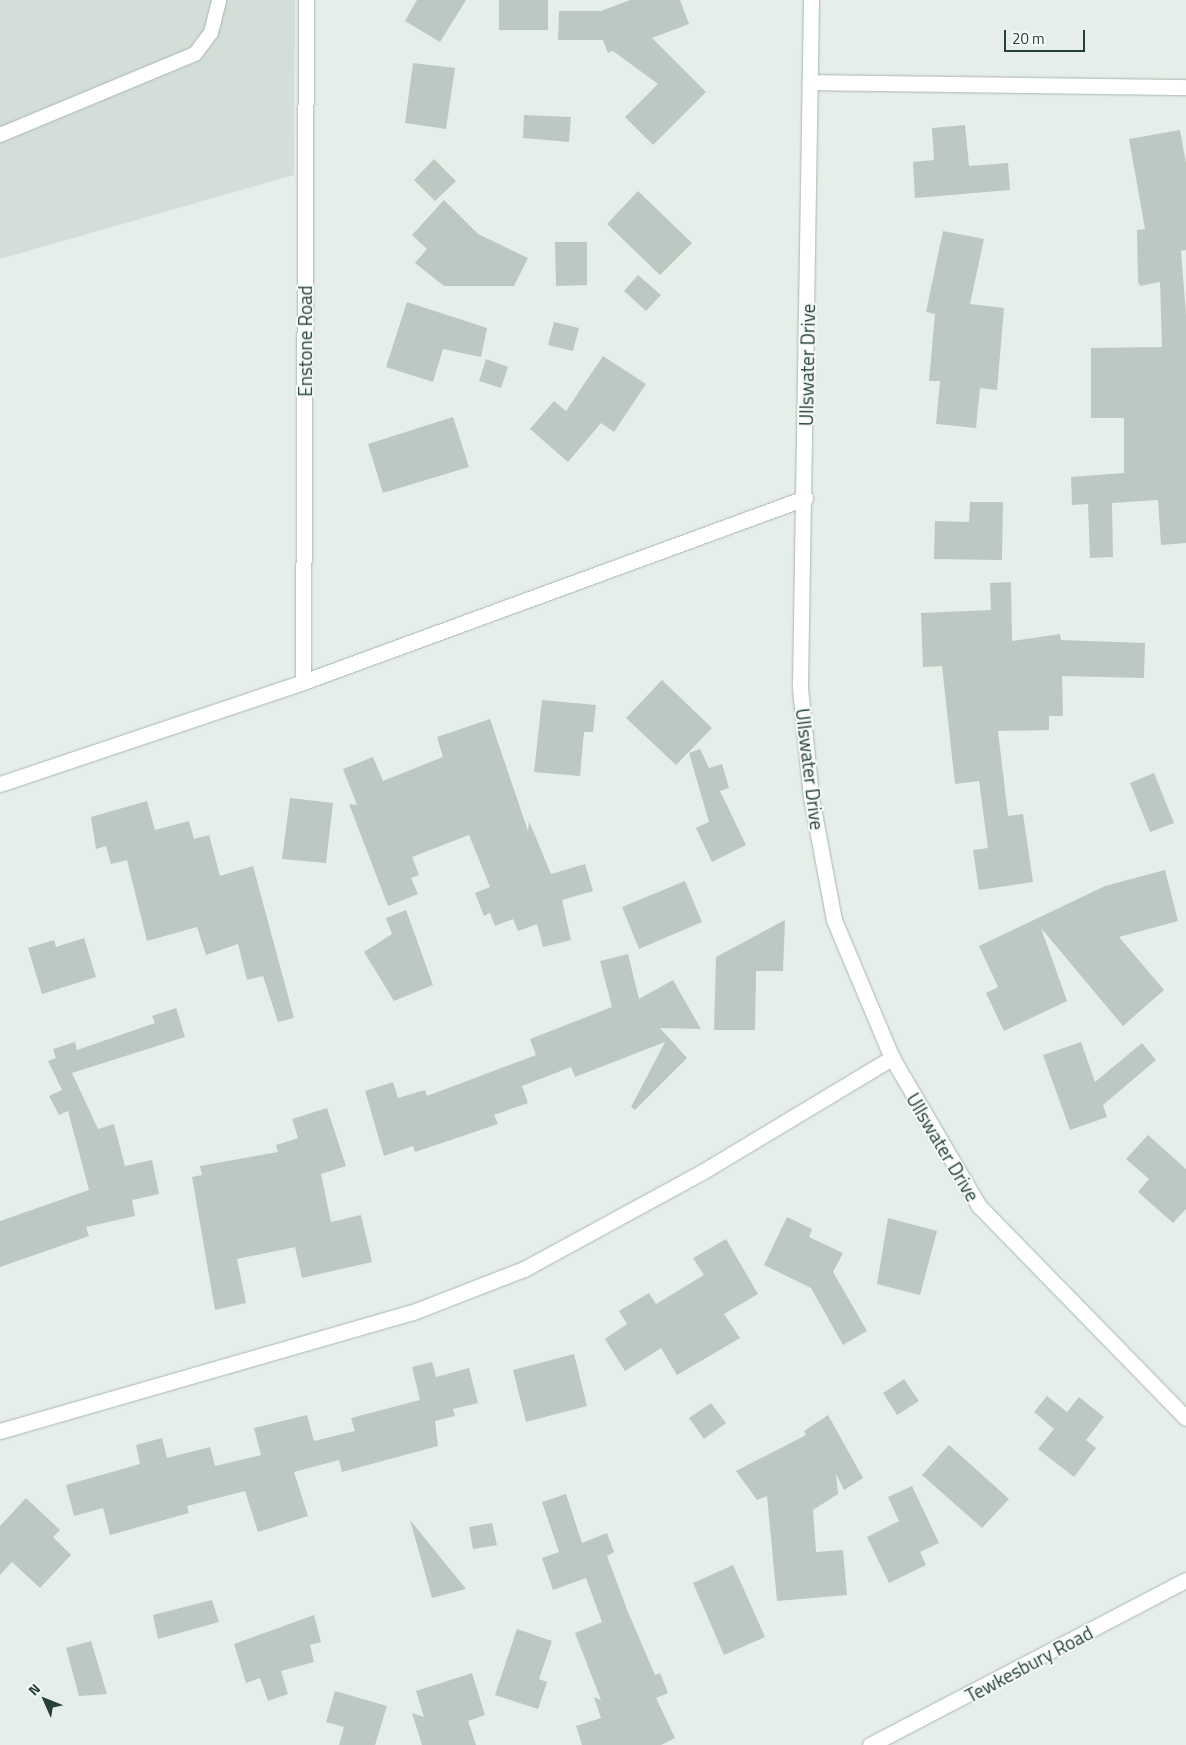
<!DOCTYPE html>
<html>
<head>
<meta charset="utf-8">
<style>
  body { margin:0 }
  #map { position:relative; width:1186px; height:1745px; overflow:hidden; background:#e6eee9; font-family:"Titillium Web",sans-serif }
  div>[style] { position:absolute }
  [style*='--x'] { left:calc(var(--x)*1px); top:calc(var(--y)*1px); width:calc(var(--w)*1px); rotate:calc(var(--a)*1deg) }
  .built>* { inset:0; background:#d4ded8 }
  .building>* { inset:0; background:#bbc9c2 }
  .roads { filter:drop-shadow(0 0 1px #a8b7af) drop-shadow(0 0 1px #a8b7af) }
  .service>* { height:14px; margin:-7px; padding:0 7px; transform-origin:7px; border-radius:7px; background:#fff }
  .minor>* { height:15px; margin:-7.5px; padding:0 7.5px; transform-origin:7.5px; border-radius:7.5px; background:#fff }
  .tertiary>* { height:15px; margin:-7.5px; padding:0 7.5px; transform-origin:7.5px; border-radius:7.5px; background:#fff }
  span { translate:-50% -50%; white-space:nowrap; text-align:center; line-height:1.15; -webkit-text-stroke:4px #f7fbf8; paint-order:stroke }
  .street-label { font-size:19px; color:#254135 }
  .north { position:absolute; left:20px; top:1675px; width:50px; height:50px; -webkit-text-stroke:4px #f7fbf8; paint-order:stroke; rotate:314deg; font-size:14px; font-weight:700; line-height:20px; text-align:center; color:#254135 }
  .north::after { content:''; display:block; margin:auto; width:18px; height:22px; background:#254135; clip-path:polygon(50% 0,100% 100%,50% 72%,0 100%) }
  .scale { position:absolute; left:1004px; top:30px; width:81px; height:22px; box-sizing:border-box; border:2px solid #254135; border-top:0; padding-left:6px; font-size:15px; line-height:18px; white-space:nowrap; color:#254135; -webkit-text-stroke:4px #f7fbf8; paint-order:stroke }
</style>
</head>
<body>
<div id="map">
  <div class="built">
    <div style="clip-path:polygon(0 0,295px 0,294px 175px,0 259px)"></div>
  </div>
  <div class="building">
    <div style="clip-path:polygon(417px 0,466px 0,440px 42px,405px 21px)"></div>
    <div style="clip-path:polygon(499px 0,548px 0,548px 30px,499px 30px)"></div>
    <div style="clip-path:polygon(630px 0,680px 0,689px 24px,652px 38px,706px 92px,653px 145px,625px 117px,658px 84px,613px 51px,608px 53px,603px 40px,558px 40px,559px 11px,601px 11px)"></div>
    <div style="clip-path:polygon(413px 63px,455px 68px,446px 129px,405px 123px)"></div>
    <div style="clip-path:polygon(524px 115px,571px 117px,569px 142px,523px 138px)"></div>
    <div style="clip-path:polygon(965px 125px,969px 166px,1008px 163px,1010px 190px,915px 198px,913px 162px,934px 160px,932px 128px)"></div>
    <div style="clip-path:polygon(1180px 130px,1186px 163px,1186px 250px,1181px 251px,1186px 315px,1186px 543px,1161px 545px,1158px 500px,1112px 503px,1113px 557px,1090px 558px,1088px 504px,1072px 505px,1071px 477px,1124px 473px,1124px 418px,1091px 418px,1091px 348px,1162px 347px,1160px 282px,1140px 286px,1138px 282px,1137px 230px,1145px 229px,1129px 139px)"></div>
    <div style="clip-path:polygon(434px 159px,456px 181px,435px 201px,414px 180px)"></div>
    <div style="clip-path:polygon(638px 191px,692px 243px,660px 275px,607px 224px)"></div>
    <div style="clip-path:polygon(444px 200px,478px 234px,528px 258px,514px 286px,444px 286px,415px 263px,427px 249px,412px 235px)"></div>
    <div style="clip-path:polygon(943px 231px,984px 239px,970px 304px,1004px 308px,997px 390px,980px 388px,976px 428px,936px 424px,940px 381px,929px 381px,935px 314px,926px 312px)"></div>
    <div style="clip-path:polygon(555px 242px,587px 242px,587px 285px,556px 286px)"></div>
    <div style="clip-path:polygon(638px 275px,661px 295px,646px 311px,624px 291px)"></div>
    <div style="clip-path:polygon(407px 302px,487px 328px,481px 357px,443px 349px,433px 382px,386px 367px)"></div>
    <div style="clip-path:polygon(554px 322px,579px 328px,573px 351px,548px 345px)"></div>
    <div style="clip-path:polygon(603px 356px,646px 384px,614px 432px,601px 423px,568px 462px,530px 429px,554px 401px,566px 411px)"></div>
    <div style="clip-path:polygon(486px 359px,508px 367px,501px 388px,479px 381px)"></div>
    <div style="clip-path:polygon(453px 417px,469px 467px,383px 493px,368px 444px)"></div>
    <div style="clip-path:polygon(970px 502px,1003px 502px,1002px 560px,934px 559px,935px 521px,969px 522px)"></div>
    <div style="clip-path:polygon(1011px 582px,1012px 641px,1060px 634px,1061px 640px,1145px 643px,1144px 678px,1062px 676px,1063px 716px,1049px 716px,1049px 730px,998px 731px,1008px 816px,1023px 814px,1033px 882px,979px 890px,973px 850px,988px 848px,979px 781px,955px 784px,942px 666px,923px 667px,921px 613px,991px 610px,990px 583px)"></div>
    <div style="clip-path:polygon(662px 680px,712px 728px,676px 765px,626px 718px)"></div>
    <div style="clip-path:polygon(542px 700px,596px 705px,593px 732px,584px 732px,580px 776px,534px 772px)"></div>
    <div style="clip-path:polygon(490px 719px,528px 831px,529px 821px,551px 874px,585px 864px,593px 891px,562px 900px,571px 940px,543px 947px,537px 924px,518px 931px,513px 919px,495px 926px,490px 913px,484px 916px,475px 893px,490px 887px,469px 835px,412px 857px,419px 875px,411px 878px,418px 894px,388px 906px,349px 804px,357px 805px,343px 769px,373px 757px,383px 781px,443px 757px,437px 737px)"></div>
    <div style="clip-path:polygon(700px 749px,709px 768px,722px 764px,729px 788px,720px 791px,746px 845px,712px 862px,696px 828px,709px 822px,689px 753px)"></div>
    <div style="clip-path:polygon(1154px 773px,1174px 823px,1150px 832px,1130px 783px)"></div>
    <div style="clip-path:polygon(290px 798px,333px 803px,326px 863px,282px 859px)"></div>
    <div style="clip-path:polygon(147px 801px,155px 830px,189px 821px,194px 839px,209px 835px,220px 876px,253px 866px,294px 1018px,278px 1022px,263px 976px,247px 980px,238px 944px,206px 955px,197px 927px,147px 941px,127px 860px,111px 864px,106px 846px,96px 849px,91px 817px)"></div>
    <div style="clip-path:polygon(1165px 870px,1178px 921px,1119px 937px,1164px 990px,1123px 1026px,1041px 928px,1067px 1001px,1004px 1031px,986px 993px,998px 987px,979px 946px,1105px 886px)"></div>
    <div style="clip-path:polygon(685px 881px,702px 922px,639px 949px,622px 907px)"></div>
    <div style="clip-path:polygon(406px 910px,433px 985px,394px 1001px,364px 952px,392px 934px,386px 918px)"></div>
    <div style="clip-path:polygon(785px 920px,783px 971px,756px 971px,755px 1030px,714px 1030px,716px 957px)"></div>
    <div style="clip-path:polygon(84px 938px,96px 977px,42px 994px,28px 948px,54px 940px,56px 947px)"></div>
    <div style="clip-path:polygon(628px 954px,639px 999px,673px 980px,701px 1029px,660px 1028px,687px 1058px,635px 1110px,631px 1107px,665px 1042px,575px 1077px,571px 1067px,522px 1086px,528px 1103px,494px 1115px,498px 1124px,415px 1152px,413px 1146px,384px 1156px,365px 1091px,393px 1082px,398px 1098px,425px 1090px,427px 1096px,536px 1055px,530px 1039px,612px 1007px,600px 961px)"></div>
    <div style="clip-path:polygon(176px 1008px,185px 1037px,72px 1073px,98px 1129px,114px 1124px,125px 1166px,152px 1160px,159px 1194px,132px 1200px,135px 1216px,86px 1227px,89px 1236px,0 1267px,0 1221px,89px 1190px,68px 1111px,59px 1115px,49px 1096px,62px 1090px,48px 1061px,56px 1058px,53px 1049px,75px 1042px,77px 1050px,155px 1023px,152px 1016px)"></div>
    <div style="clip-path:polygon(1081px 1042px,1095px 1082px,1142px 1043px,1156px 1060px,1103px 1105px,1107px 1117px,1070px 1130px,1043px 1055px)"></div>
    <div style="clip-path:polygon(327px 1108px,346px 1166px,321px 1174px,331px 1222px,361px 1215px,372px 1262px,302px 1278px,295px 1247px,237px 1259px,246px 1303px,215px 1310px,192px 1177px,202px 1175px,200px 1166px,278px 1152px,276px 1145px,298px 1138px,292px 1119px)"></div>
    <div style="clip-path:polygon(1148px 1135px,1186px 1169px,1186px 1209px,1173px 1223px,1138px 1192px,1149px 1179px,1126px 1159px)"></div>
    <div style="clip-path:polygon(787px 1217px,812px 1229px,809px 1237px,843px 1253px,833px 1272px,867px 1331px,843px 1345px,811px 1288px,764px 1265px)"></div>
    <div style="clip-path:polygon(888px 1218px,937px 1231px,920px 1295px,877px 1284px)"></div>
    <div style="clip-path:polygon(726px 1239px,758px 1294px,724px 1314px,740px 1338px,677px 1375px,661px 1348px,625px 1371px,605px 1339px,627px 1324px,619px 1311px,649px 1293px,656px 1304px,704px 1275px,693px 1258px)"></div>
    <div style="clip-path:polygon(574px 1354px,587px 1406px,526px 1422px,513px 1370px)"></div>
    <div style="clip-path:polygon(432px 1362px,436px 1377px,469px 1368px,478px 1403px,453px 1409px,455px 1416px,435px 1421px,438px 1446px,342px 1472px,339px 1460px,294px 1472px,308px 1516px,258px 1532px,245px 1491px,187px 1506px,189px 1513px,110px 1535px,103px 1508px,74px 1516px,66px 1485px,140px 1464px,136px 1445px,162px 1438px,167px 1458px,210px 1447px,215px 1466px,261px 1455px,254px 1428px,307px 1415px,314px 1441px,355px 1431px,351px 1418px,420px 1400px,412px 1367px)"></div>
    <div style="clip-path:polygon(904px 1379px,919px 1401px,897px 1415px,883px 1393px)"></div>
    <div style="clip-path:polygon(1047px 1396px,1067px 1412px,1079px 1397px,1104px 1417px,1086px 1440px,1096px 1448px,1074px 1477px,1038px 1449px,1054px 1429px,1034px 1412px)"></div>
    <div style="clip-path:polygon(711px 1403px,726px 1423px,704px 1439px,689px 1418px)"></div>
    <div style="clip-path:polygon(828px 1415px,863px 1478px,844px 1490px,836px 1474px,838px 1494px,813px 1510px,816px 1552px,843px 1550px,847px 1595px,777px 1601px,767px 1496px,757px 1500px,736px 1471px,806px 1435px,804px 1431px)"></div>
    <div style="clip-path:polygon(949px 1445px,1009px 1499px,982px 1528px,922px 1475px)"></div>
    <div style="clip-path:polygon(912px 1486px,939px 1543px,920px 1552px,926px 1565px,889px 1583px,867px 1537px,899px 1521px,888px 1497px)"></div>
    <div style="clip-path:polygon(566px 1494px,582px 1543px,607px 1533px,614px 1552px,607px 1556px,628px 1612px,655px 1675px,660px 1673px,668px 1693px,656px 1698px,675px 1738px,661px 1745px,582px 1745px,576px 1726px,601px 1718px,594px 1697px,601px 1700px,575px 1633px,602px 1622px,586px 1578px,553px 1590px,542px 1558px,559px 1552px,542px 1502px)"></div>
    <div style="clip-path:polygon(26px 1498px,60px 1530px,53px 1537px,71px 1555px,40px 1588px,12px 1562px,0 1575px,0 1526px)"></div>
    <div style="clip-path:polygon(410px 1520px,466px 1589px,432px 1598px)"></div>
    <div style="clip-path:polygon(492px 1523px,497px 1545px,473px 1549px,469px 1527px)"></div>
    <div style="clip-path:polygon(733px 1565px,765px 1637px,724px 1655px,693px 1583px)"></div>
    <div style="clip-path:polygon(212px 1600px,219px 1622px,158px 1639px,153px 1615px)"></div>
    <div style="clip-path:polygon(314px 1615px,321px 1642px,310px 1645px,314px 1662px,281px 1671px,288px 1694px,268px 1701px,260px 1678px,246px 1683px,234px 1644px)"></div>
    <div style="clip-path:polygon(517px 1629px,552px 1641px,539px 1679px,547px 1682px,538px 1709px,495px 1695px)"></div>
    <div style="clip-path:polygon(91px 1641px,107px 1694px,79px 1696px,66px 1648px)"></div>
    <div style="clip-path:polygon(472px 1673px,485px 1715px,468px 1721px,476px 1745px,422px 1745px,412px 1713px,424px 1717px,416px 1691px)"></div>
    <div style="clip-path:polygon(335px 1691px,387px 1706px,375px 1745px,339px 1745px,344px 1727px,326px 1722px)"></div>
  </div>
  <div class="roads">
    <div class="service">
      <div style="--x:0;--y:135;--w:211;--a:-22.6"></div>
      <div style="--x:195;--y:54;--w:26;--a:-53"></div>
      <div style="--x:211;--y:33;--w:34;--a:-76"></div>
    </div>
    <div class="minor">
      <div style="--x:810;--y:82;--w:376;--a:0.8"></div>
      <div style="--x:303;--y:682;--w:682;--a:-89.75"></div>
      <div style="--x:0;--y:784;--w:320;--a:-18.6"></div>
      <div style="--x:303;--y:682;--w:535;--a:-20.13"></div>
      <div style="--x:0;--y:1431;--w:430;--a:-16.1"></div>
      <div style="--x:413;--y:1312;--w:119;--a:-21.2"></div>
      <div style="--x:524;--y:1269;--w:203;--a:-28.6"></div>
      <div style="--x:702;--y:1172;--w:222;--a:-31"></div>
      <div style="--x:870;--y:1745;--w:356;--a:-27.6"></div>
    </div>
    <div class="tertiary">
      <div style="--x:811;--y:0;--w:688;--a:90.92"></div>
      <div style="--x:800;--y:688;--w:110;--a:84.2"></div>
      <div style="--x:811;--y:797;--w:125;--a:79.4"></div>
      <div style="--x:834;--y:920;--w:150;--a:67.2"></div>
      <div style="--x:892;--y:1058;--w:172;--a:59.6"></div>
      <div style="--x:979;--y:1206;--w:296;--a:45.7"></div>
    </div>
  </div>
  <div class="street-label">
    <span style="left:305px;top:341px;rotate:-90deg">Enstone Road</span>
    <span style="left:807px;top:365px;rotate:-89deg">Ullswater Drive</span>
    <span style="left:810px;top:769px;rotate:83deg">Ullswater Drive</span>
    <span style="left:943px;top:1147px;rotate:59deg">Ullswater Drive</span>
    <span style="left:1029px;top:1664px;rotate:-28deg">Tewkesbury Road</span>
  </div>
  <div class="north">N</div>
  <div class="scale">20 m</div>
</div>
</body>
</html>
